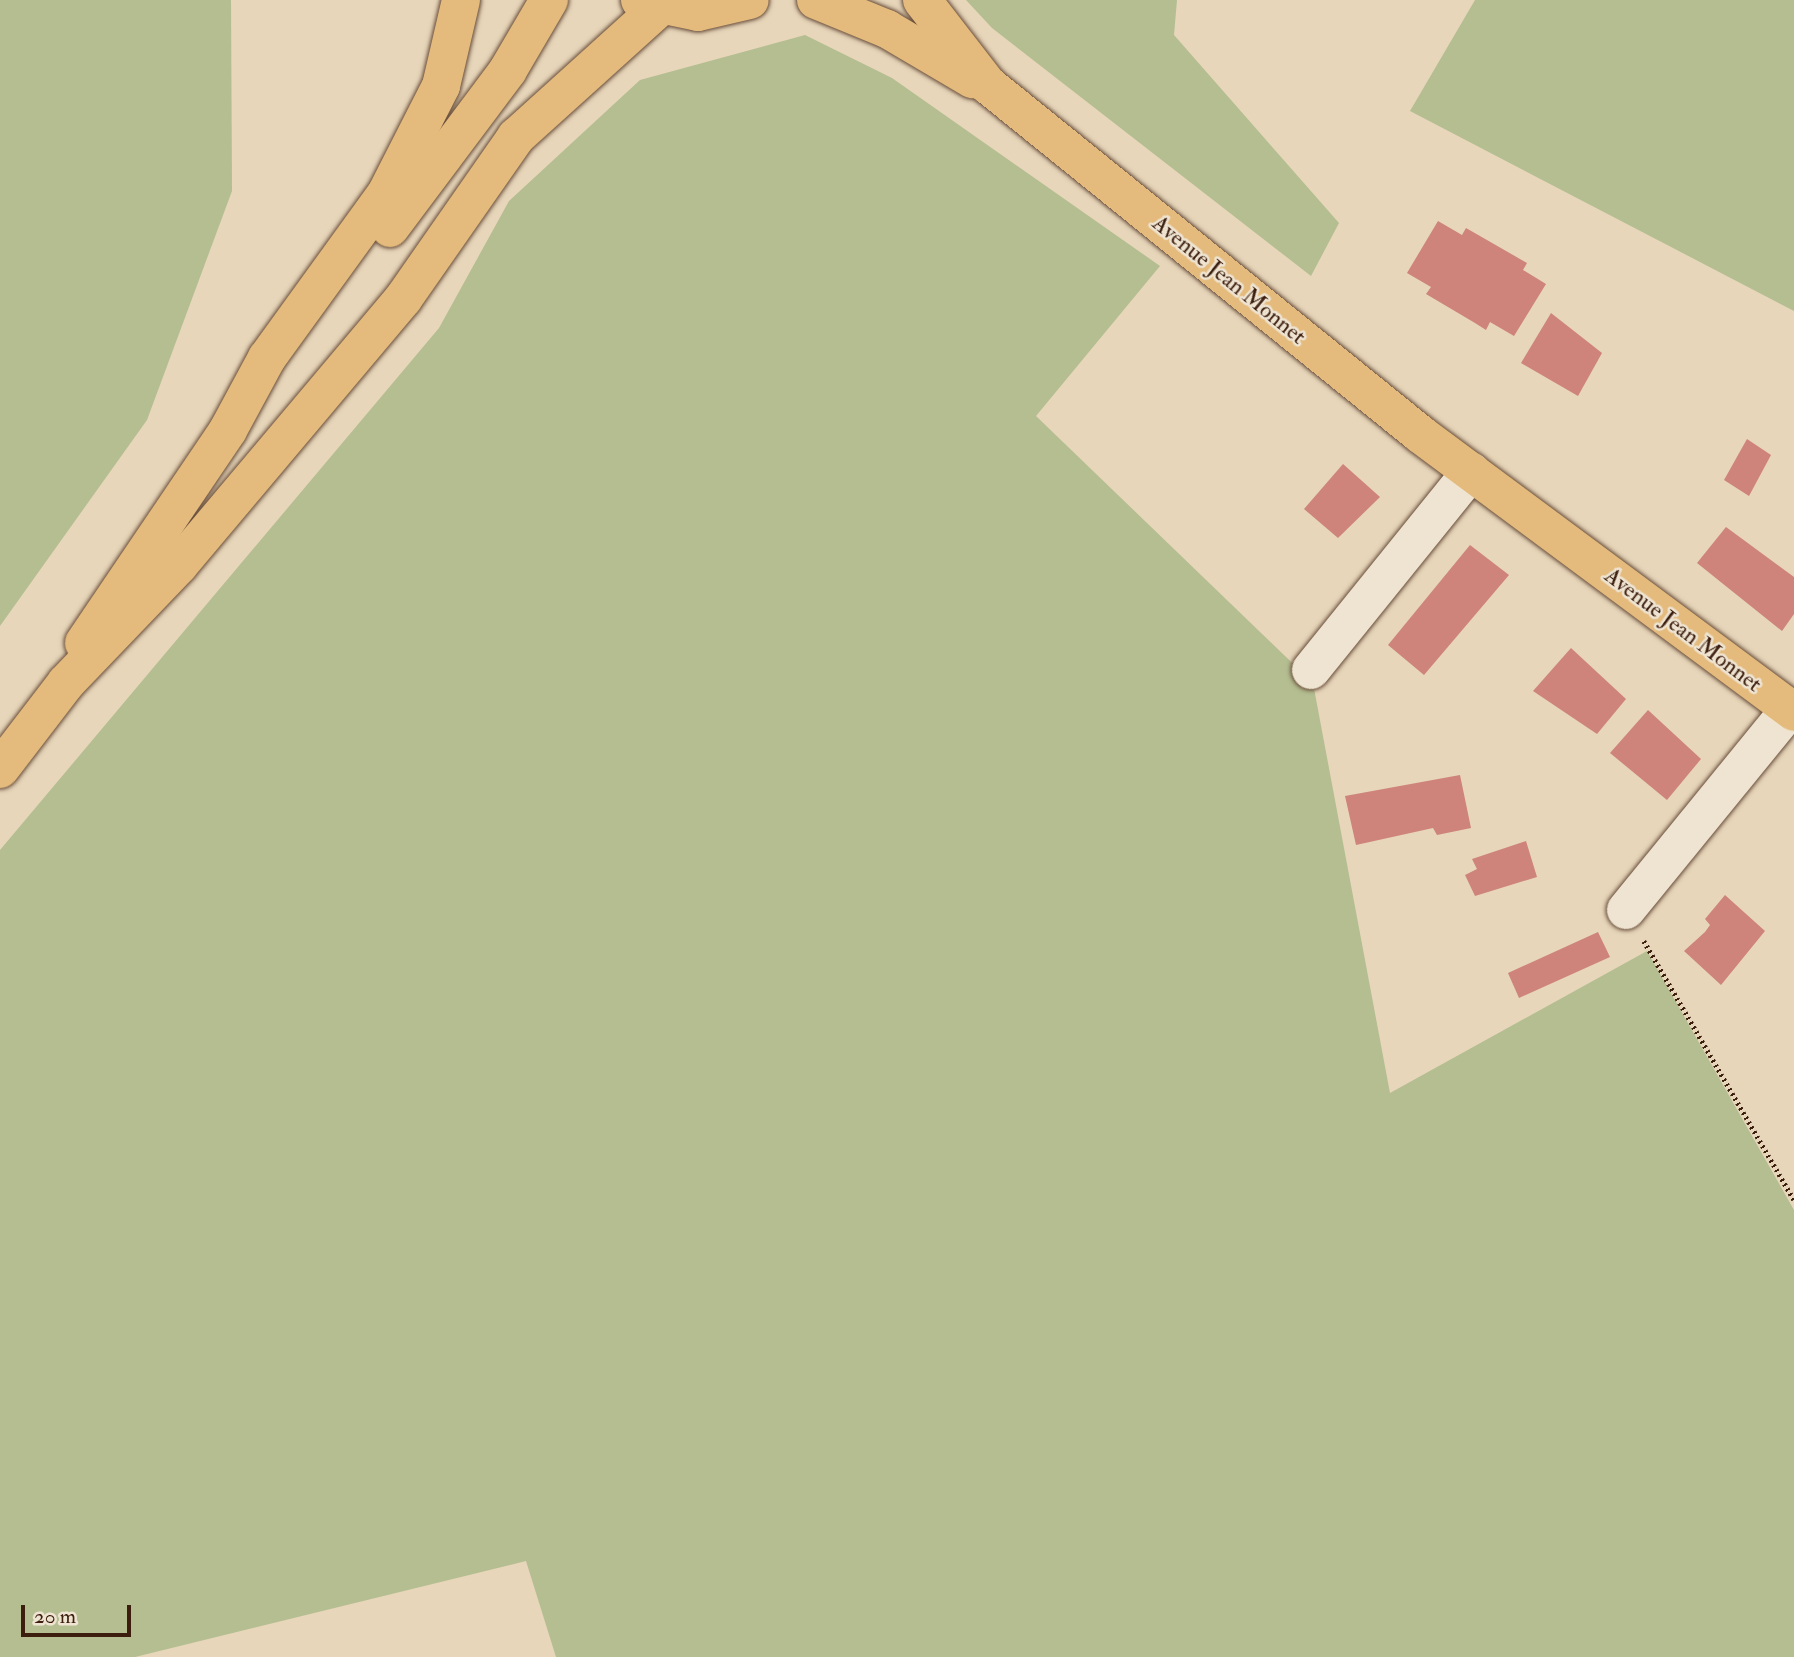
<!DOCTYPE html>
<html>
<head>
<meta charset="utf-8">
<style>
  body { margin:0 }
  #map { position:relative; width:1794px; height:1657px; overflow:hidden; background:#e7d6ba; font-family:"IM FELL Double Pica",serif }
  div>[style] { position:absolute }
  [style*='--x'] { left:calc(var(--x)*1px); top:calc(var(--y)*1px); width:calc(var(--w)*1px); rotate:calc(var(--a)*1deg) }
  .green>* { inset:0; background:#b4be91 }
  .building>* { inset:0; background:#ce837b }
  .path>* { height:4.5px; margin-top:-2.25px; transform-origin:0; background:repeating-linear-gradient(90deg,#3c1e0e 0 2px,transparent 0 5.5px) }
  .roads { filter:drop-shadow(0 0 2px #674c39) drop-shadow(0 0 2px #674c39) }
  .minor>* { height:38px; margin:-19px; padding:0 19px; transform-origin:19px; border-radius:19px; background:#efe4d2 }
  .major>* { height:38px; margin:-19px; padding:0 19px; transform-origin:19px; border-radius:19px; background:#e4bb7d }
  span { translate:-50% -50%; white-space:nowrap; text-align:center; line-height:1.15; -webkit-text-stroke:5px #efe4d2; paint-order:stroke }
  .street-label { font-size:23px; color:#3c1e0e }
  .scale { position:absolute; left:21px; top:1605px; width:110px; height:32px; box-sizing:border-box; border:4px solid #3c1e0e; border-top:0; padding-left:9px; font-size:21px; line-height:24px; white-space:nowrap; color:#3c1e0e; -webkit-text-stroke:5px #efe4d2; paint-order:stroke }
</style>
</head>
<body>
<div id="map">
  <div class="green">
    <div style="clip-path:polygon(0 0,231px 0,232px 191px,147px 420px,0 626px)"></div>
    <div style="clip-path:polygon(966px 0,1177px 0,1174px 35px,1339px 223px,1311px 276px,992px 28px)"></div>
    <div style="clip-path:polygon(1475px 0,1794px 0,1794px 311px,1410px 111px)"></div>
    <div style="clip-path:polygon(805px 35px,892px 78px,1160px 266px,1036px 416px,1313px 683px,1390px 1093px,1647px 951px,1794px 1210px,1794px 1657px,556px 1657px,526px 1561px,135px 1657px,0 1657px,0 850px,439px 328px,509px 201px,640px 80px)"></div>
  </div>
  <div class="building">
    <div style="clip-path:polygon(1438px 221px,1462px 235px,1466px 228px,1527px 263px,1523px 270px,1546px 284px,1514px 336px,1490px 322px,1486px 330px,1475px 323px,1426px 294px,1431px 287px,1407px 273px)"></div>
    <div style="clip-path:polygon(1551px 313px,1602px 353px,1578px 396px,1521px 363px)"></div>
    <div style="clip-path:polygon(1747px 439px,1771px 455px,1749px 496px,1724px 480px)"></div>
    <div style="clip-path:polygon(1343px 464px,1380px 497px,1338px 538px,1304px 509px)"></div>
    <div style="clip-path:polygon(1726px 527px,1794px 577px,1794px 614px,1782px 631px,1697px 563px)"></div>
    <div style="clip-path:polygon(1470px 545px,1509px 575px,1424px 675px,1388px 645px)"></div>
    <div style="clip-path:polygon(1571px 648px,1626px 699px,1597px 734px,1533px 691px)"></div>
    <div style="clip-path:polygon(1648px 710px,1701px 759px,1667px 800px,1610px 753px)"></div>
    <div style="clip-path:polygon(1460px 775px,1471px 828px,1437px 835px,1433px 828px,1356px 845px,1345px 796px)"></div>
    <div style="clip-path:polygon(1526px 841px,1537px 877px,1475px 896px,1465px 875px,1477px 869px,1472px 859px)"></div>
    <div style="clip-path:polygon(1725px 895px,1765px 931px,1721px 985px,1684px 951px,1705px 932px,1710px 925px,1705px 919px)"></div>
    <div style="clip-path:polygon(1598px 932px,1610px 957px,1519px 998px,1508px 973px)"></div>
  </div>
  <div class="path">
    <div style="--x:1644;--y:941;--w:299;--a:59.9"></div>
  </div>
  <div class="roads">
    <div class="minor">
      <div style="--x:1311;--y:670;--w:255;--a:-51.1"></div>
      <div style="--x:1626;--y:910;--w:259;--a:-50.8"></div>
    </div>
    <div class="major">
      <div style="--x:640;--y:0;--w:59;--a:11.7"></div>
      <div style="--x:698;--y:12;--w:53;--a:-13"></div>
      <div style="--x:816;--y:0;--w:77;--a:22.2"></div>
      <div style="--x:887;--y:29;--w:99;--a:30.5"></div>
      <div style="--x:922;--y:0;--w:108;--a:52.2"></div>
      <div style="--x:988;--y:85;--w:555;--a:38.93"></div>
      <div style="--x:1420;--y:434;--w:466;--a:36.6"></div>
      <div style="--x:390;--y:228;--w:197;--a:-53.2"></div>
      <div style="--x:508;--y:70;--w:81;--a:-59.6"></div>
      <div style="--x:84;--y:643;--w:257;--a:-55.9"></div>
      <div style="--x:228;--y:430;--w:82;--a:-61.6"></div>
      <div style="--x:267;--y:358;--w:205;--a:-54.1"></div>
      <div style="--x:387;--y:192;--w:119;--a:-63"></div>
      <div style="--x:441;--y:86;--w:88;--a:-76.9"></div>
      <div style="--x:0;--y:769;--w:108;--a:-52.5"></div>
      <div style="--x:66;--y:683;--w:163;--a:-46.2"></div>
      <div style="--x:179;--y:565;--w:348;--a:-49.9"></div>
      <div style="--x:403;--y:299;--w:198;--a:-55.1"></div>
      <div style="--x:516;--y:137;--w:197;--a:-42.1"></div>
    </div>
  </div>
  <div class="street-label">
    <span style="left:1229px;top:280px;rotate:39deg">Avenue Jean Monnet</span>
    <span style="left:1683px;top:630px;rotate:37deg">Avenue Jean Monnet</span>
  </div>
  <div class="scale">20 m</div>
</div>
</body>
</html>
